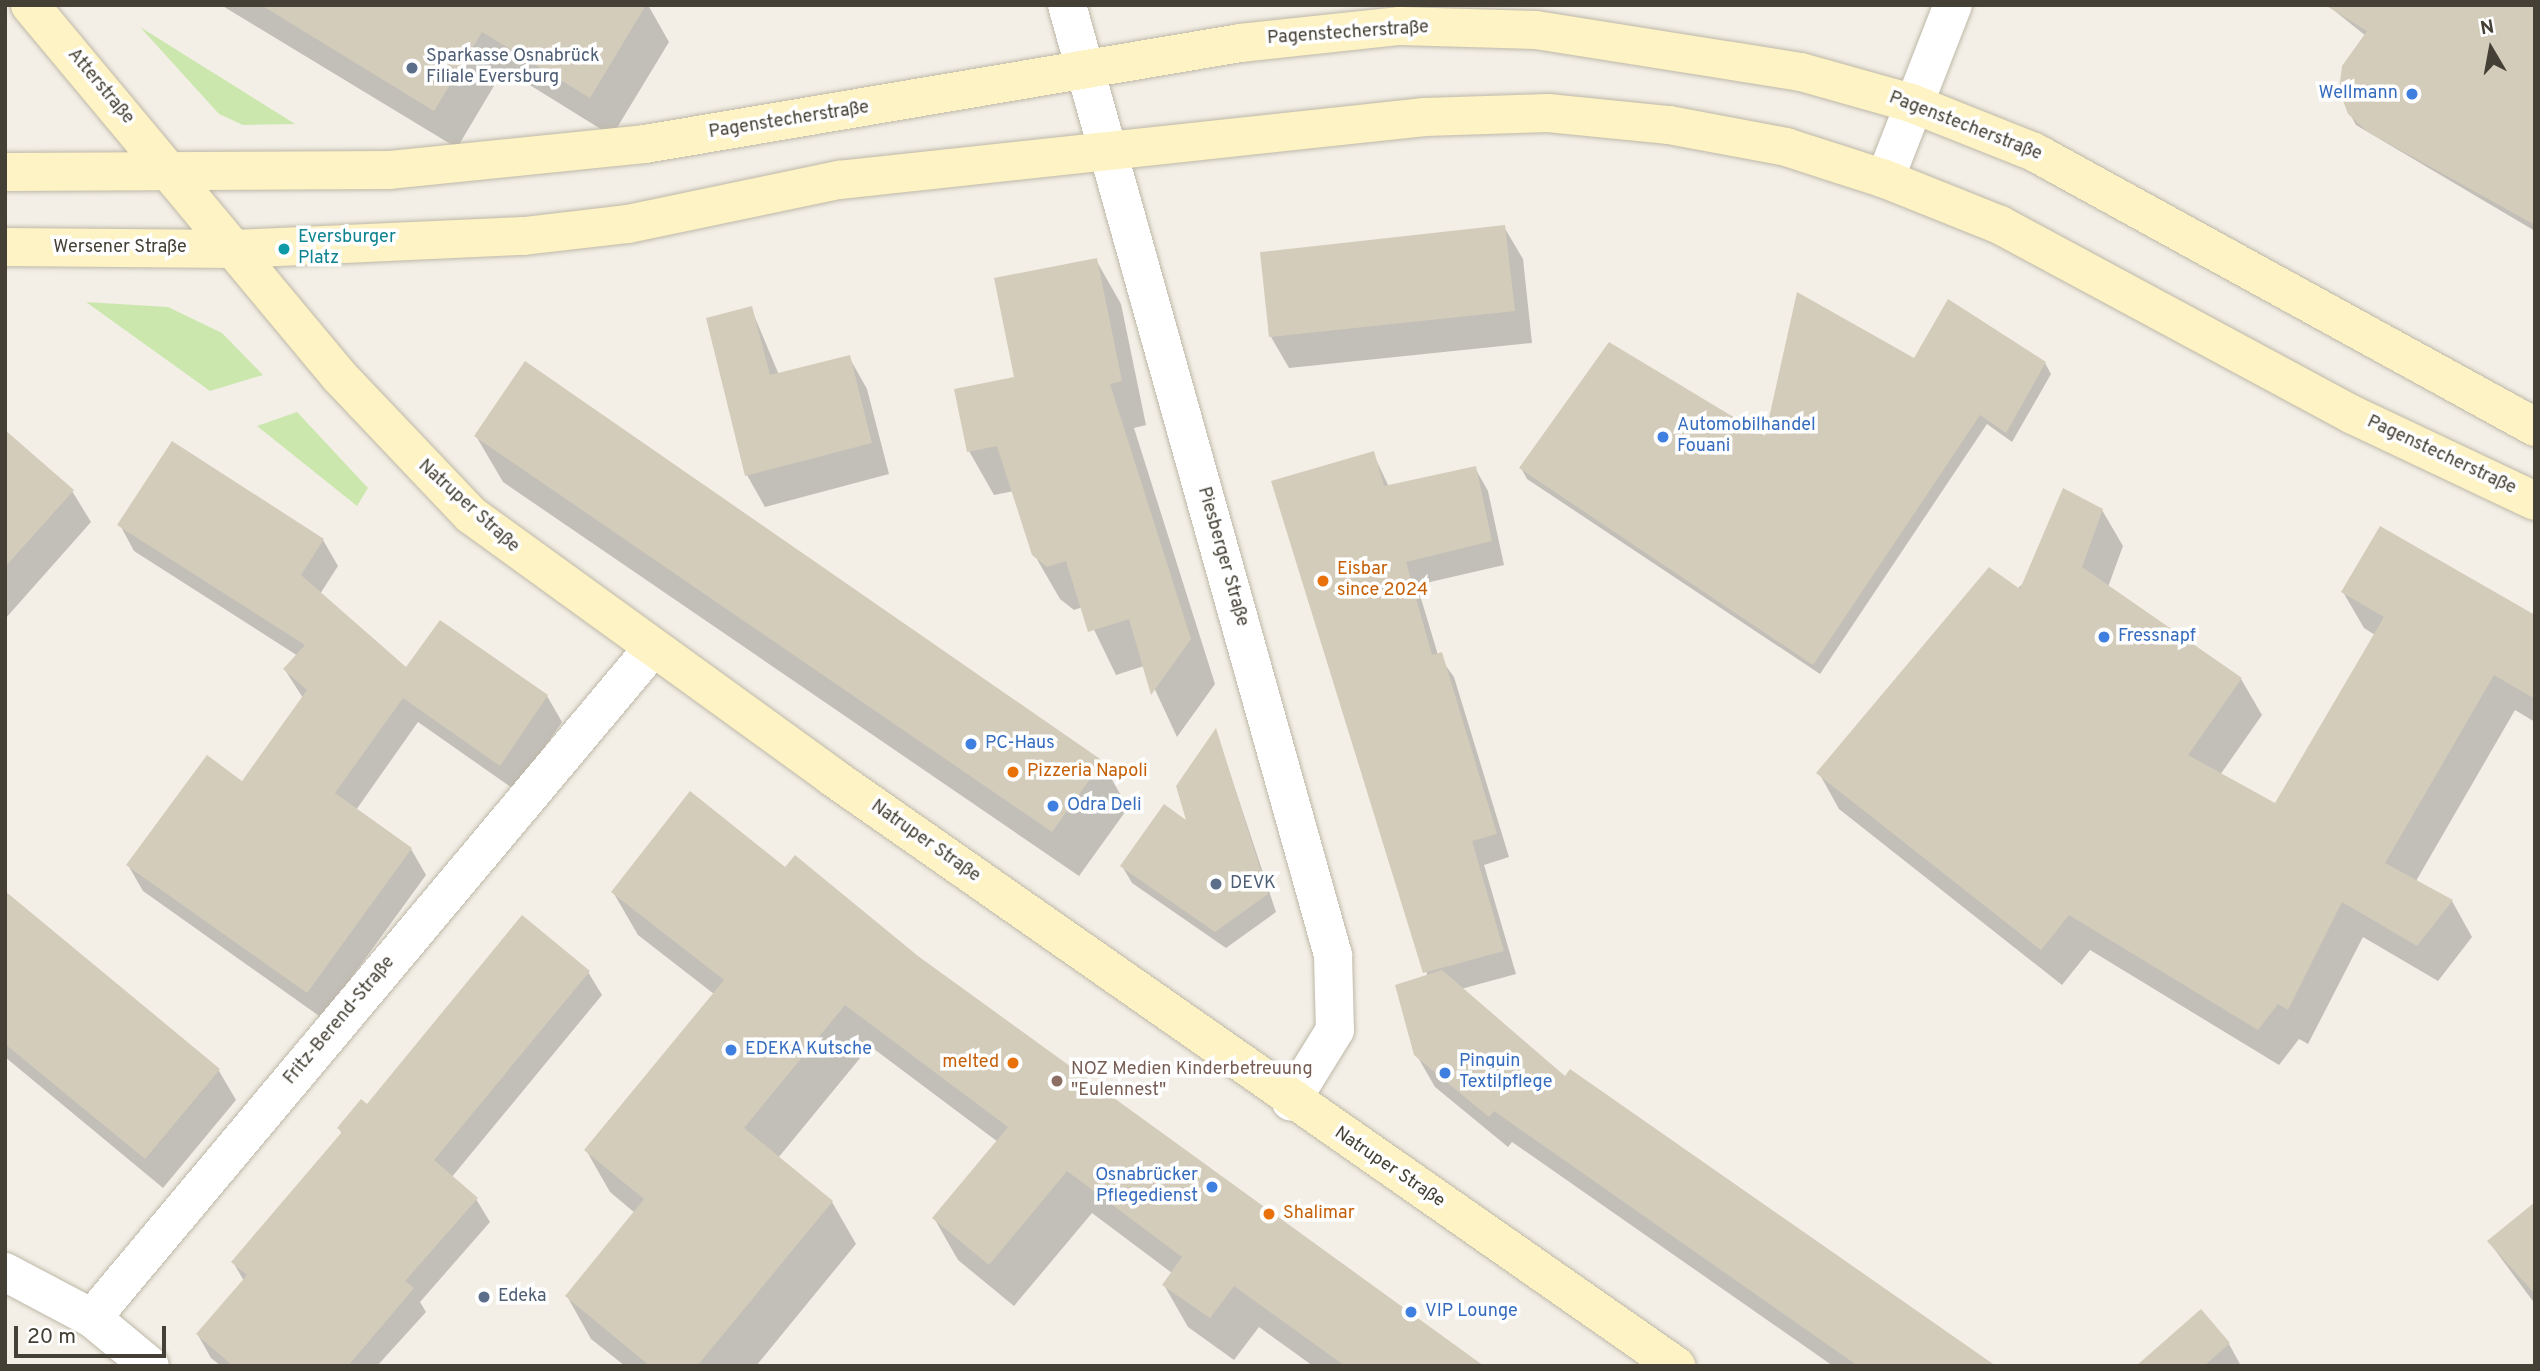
<!DOCTYPE html>
<html>
<head>
<meta charset="utf-8">
<style>
  body { margin:0 }
  #map { position:relative; width:2540px; height:1371px; overflow:hidden; background:#f3efe6; font-family:Overpass,sans-serif }
  div>[style] { position:absolute }
  [style*='--x'] { left:calc(var(--x)*1px); top:calc(var(--y)*1px); width:calc(var(--w)*1px); rotate:calc(var(--a)*1deg) }
  .green>* { inset:0; background:#cbe7ae }
  .shadow>* { inset:0; background:#0003 }
  .building>* { inset:0; background:#d4ccbb }
  .roads { filter:drop-shadow(0 0 2px #beb8a8) drop-shadow(0 0 2px #beb8a8) }
  .street>* { height:38px; margin:-19px; padding:0 19px; transform-origin:19px; border-radius:19px; background:#fff }
  .secondary>* { height:38px; margin:-19px; padding:0 19px; transform-origin:19px; border-radius:19px; background:#fef3c4 }
  .dots>* { width:19px; height:19px; translate:-50% -50%; box-sizing:border-box; border:4px solid #fff; border-radius:50% }
  span { translate:-50% -50%; white-space:nowrap; text-align:center; line-height:1.15; -webkit-text-stroke:7px #fff; paint-order:stroke }
  .street-label { font-size:18px; color:#454035 }
  .service-label { font-size:18px; color:#4e5e75 }
  .left { translate:0 -50%; text-align:left }
  .shop-label { font-size:18px; color:#366cbe }
  .right { translate:-100% -50%; text-align:right }
  .culture-label { font-size:18px; color:#0d838f }
  .food-label { font-size:18px; color:#c56008 }
  .education-label { font-size:18px; color:#785e54 }
  .frame { position:absolute; inset:0; border:7px solid #454035; pointer-events:none }
  .north { position:absolute; left:2456px; top:14px; width:70px; height:70px; -webkit-text-stroke:5px #fff; paint-order:stroke; rotate:350deg; font-size:19px; font-weight:700; line-height:28px; text-align:center; color:#454035 }
  .north::after { content:''; display:block; margin:auto; width:24px; height:32px; background:#454035; clip-path:polygon(50% 0,100% 100%,50% 72%,0 100%) }
  .scale { position:absolute; left:14px; top:1326px; width:152px; height:32px; box-sizing:border-box; border:4px solid #454035; border-top:0; padding-left:9px; font-size:21px; line-height:24px; white-space:nowrap; color:#454035; -webkit-text-stroke:5px #fff; paint-order:stroke }
</style>
</head>
<body>
<div id="map">
  <div class="green">
    <div style="clip-path:polygon(140px 27px,295px 124px,243px 125px,219px 114px)"></div>
    <div style="clip-path:polygon(86px 302px,168px 307px,222px 333px,263px 375px,210px 391px)"></div>
    <div style="clip-path:polygon(297px 412px,368px 488px,357px 506px,257px 426px)"></div>
  </div>
  <div class="shadow">
    <div style="clip-path:polygon(221px 5px,648px 5px,669px 42px,612px 136px,504px 69px,457px 148px)"></div>
    <div style="clip-path:polygon(2535px 5px,2535px 231px,2356px 125px,2350px 114px,2366px 36px,2331px 8px)"></div>
    <div style="clip-path:polygon(1504px 227px,1523px 259px,1532px 343px,1289px 368px,1271px 337px)"></div>
    <div style="clip-path:polygon(1096px 260px,1121px 304px,1146px 425px,1134px 428px,1215px 684px,1177px 737px,1144px 666px,1116px 675px,1083px 607px,1074px 610px,1060px 599px,1034px 554px,1014px 491px,994px 495px,969px 451px)"></div>
    <div style="clip-path:polygon(751px 308px,779px 375px,849px 357px,867px 389px,889px 474px,765px 507px,747px 475px)"></div>
    <div style="clip-path:polygon(1915px 360px,2045px 363px,2051px 374px,2012px 442px,1987px 424px,1820px 674px,1527px 479px,1521px 468px,1766px 439px)"></div>
    <div style="clip-path:polygon(5px 432px,72px 491px,91px 522px,5px 619px)"></div>
    <div style="clip-path:polygon(476px 436px,1102px 762px,1128px 808px,1079px 876px,503px 482px)"></div>
    <div style="clip-path:polygon(1373px 453px,1389px 487px,1475px 468px,1488px 491px,1504px 565px,1417px 585px,1438px 655px,1454px 677px,1509px 857px,1484px 865px,1516px 974px,1461px 989px,1565px 1079px,1993px 1366px,1833px 1366px,1512px 1142px,1508px 1147px,1435px 1087px,1416px 1054px,1427px 976px)"></div>
    <div style="clip-path:polygon(2102px 510px,2123px 546px,2108px 587px,2241px 679px,2262px 715px,2220px 775px,2276px 805px,2375px 635px,2364px 628px,2343px 592px,2535px 617px,2535px 722px,2515px 710px,2416px 881px,2452px 901px,2472px 937px,2438px 981px,2363px 937px,2308px 1044px,2299px 1039px,2279px 1065px,2090px 950px,2062px 985px,1839px 809px,1819px 773px)"></div>
    <div style="clip-path:polygon(120px 525px,323px 540px,338px 566px,320px 594px,406px 670px,547px 696px,562px 722px,515px 790px,418px 722px,356px 810px,411px 849px,426px 875px,322px 1018px,143px 891px,128px 865px,243px 783px,303px 698px,285px 670px,298px 656px,134px 551px)"></div>
    <div style="clip-path:polygon(1216px 731px,1276px 912px,1226px 948px,1132px 883px,1122px 866px,1189px 824px)"></div>
    <div style="clip-path:polygon(785px 870px,917px 957px,1481px 1366px,1313px 1366px,1259px 1327px,1234px 1360px,1188px 1327px,1164px 1285px,1172px 1273px,1092px 1213px,1014px 1306px,958px 1260px,934px 1218px,998px 1142px,870px 1046px,778px 1158px,832px 1202px,856px 1244px,756px 1366px,625px 1366px,591px 1339px,567px 1296px,635px 1213px,610px 1192px,586px 1150px,714px 994px,638px 935px,613px 892px)"></div>
    <div style="clip-path:polygon(5px 893px,219px 1071px,236px 1100px,163px 1188px,5px 1057px)"></div>
    <div style="clip-path:polygon(588px 972px,602px 995px,451px 1178px,476px 1199px,490px 1222px,420px 1302px,426px 1312px,377px 1366px,221px 1366px,211px 1358px,198px 1335px,244px 1281px,233px 1262px,342px 1134px,339px 1128px)"></div>
    <div style="clip-path:polygon(2535px 1204px,2535px 1304px,2489px 1242px)"></div>
    <div style="clip-path:polygon(2229px 1344px,2241px 1366px,2139px 1366px)"></div>
  </div>
  <div class="building">
    <div style="clip-path:polygon(261px 5px,646px 5px,590px 98px,482px 32px,434px 111px)"></div>
    <div style="clip-path:polygon(2325px 5px,2535px 5px,2535px 225px,2368px 132px,2348px 114px,2339px 90px,2342px 66px,2367px 31px)"></div>
    <div style="clip-path:polygon(1505px 225px,1515px 311px,1269px 337px,1260px 252px)"></div>
    <div style="clip-path:polygon(1097px 258px,1122px 381px,1110px 384px,1191px 639px,1151px 695px,1129px 619px,1088px 632px,1066px 561px,1047px 567px,1032px 555px,997px 446px,967px 452px,954px 389px,1014px 377px,994px 278px)"></div>
    <div style="clip-path:polygon(1797px 292px,1914px 358px,1948px 299px,2046px 362px,2006px 433px,1980px 415px,1813px 665px,1519px 468px,1609px 342px,1765px 436px)"></div>
    <div style="clip-path:polygon(752px 306px,770px 375px,850px 355px,872px 443px,745px 476px,706px 318px)"></div>
    <div style="clip-path:polygon(525px 361px,1103px 761px,1052px 832px,474px 436px)"></div>
    <div style="clip-path:polygon(5px 430px,74px 490px,5px 567px)"></div>
    <div style="clip-path:polygon(172px 441px,324px 539px,301px 575px,406px 667px,440px 620px,548px 695px,500px 766px,403px 698px,335px 793px,412px 848px,307px 993px,126px 865px,207px 755px,242px 781px,307px 690px,283px 669px,305px 645px,117px 525px)"></div>
    <div style="clip-path:polygon(1374px 451px,1384px 486px,1476px 466px,1492px 541px,1406px 562px,1432px 655px,1442px 652px,1497px 834px,1472px 841px,1504px 951px,1423px 973px,1271px 481px)"></div>
    <div style="clip-path:polygon(2063px 488px,2103px 509px,2082px 567px,2242px 678px,2188px 755px,2275px 803px,2384px 617px,2341px 592px,2380px 526px,2535px 615px,2535px 699px,2494px 675px,2385px 863px,2453px 900px,2417px 946px,2342px 902px,2288px 1010px,2278px 1004px,2258px 1030px,2069px 915px,2041px 950px,1816px 773px,1989px 567px,2020px 589px)"></div>
    <div style="clip-path:polygon(1216px 728px,1268px 894px,1215px 932px,1120px 866px,1164px 804px,1186px 820px,1176px 786px)"></div>
    <div style="clip-path:polygon(690px 791px,785px 867px,795px 855px,918px 956px,1484px 1366px,1345px 1366px,1234px 1286px,1210px 1318px,1162px 1285px,1182px 1257px,1067px 1171px,989px 1265px,932px 1218px,1008px 1127px,845px 1005px,744px 1128px,833px 1201px,697px 1366px,650px 1366px,565px 1296px,644px 1199px,584px 1150px,724px 980px,611px 892px)"></div>
    <div style="clip-path:polygon(5px 891px,220px 1069px,145px 1159px,5px 1044px)"></div>
    <div style="clip-path:polygon(522px 915px,590px 971px,434px 1160px,478px 1198px,405px 1281px,414px 1288px,348px 1366px,233px 1366px,196px 1334px,247px 1275px,231px 1262px,342px 1132px,337px 1128px,361px 1099px,367px 1104px)"></div>
    <div style="clip-path:polygon(1442px 970px,1565px 1076px,1570px 1069px,1996px 1366px,1858px 1366px,1494px 1111px,1489px 1117px,1414px 1055px,1395px 985px)"></div>
    <div style="clip-path:polygon(2535px 1202px,2535px 1294px,2487px 1241px)"></div>
    <div style="clip-path:polygon(2201px 1309px,2230px 1343px,2204px 1366px,2136px 1366px)"></div>
  </div>
  <div class="roads">
    <div class="street">
      <div style="--x:1067;--y:5;--w:987;--a:74.36"></div>
      <div style="--x:1333;--y:955;--w:75;--a:88.5"></div>
      <div style="--x:1335;--y:1030;--w:84;--a:121.8"></div>
      <div style="--x:1885;--y:179;--w:187;--a:-68.7"></div>
      <div style="--x:5;--y:1272;--w:98;--a:27.9"></div>
      <div style="--x:92;--y:1318;--w:75;--a:39.6"></div>
      <div style="--x:92;--y:1318;--w:872;--a:-50.07"></div>
    </div>
    <div class="secondary">
      <div style="--x:30;--y:5;--w:484;--a:50.2"></div>
      <div style="--x:340;--y:377;--w:190;--a:46.5"></div>
      <div style="--x:471;--y:515;--w:445;--a:35.9"></div>
      <div style="--x:831;--y:776;--w:1031;--a:34.92"></div>
      <div style="--x:5;--y:172;--w:385;--a:-0.3"></div>
      <div style="--x:390;--y:170;--w:256;--a:-5.8"></div>
      <div style="--x:645;--y:144;--w:604;--a:-9.63"></div>
      <div style="--x:1240;--y:43;--w:161;--a:-6.1"></div>
      <div style="--x:1400;--y:26;--w:136;--a:1.7"></div>
      <div style="--x:1536;--y:30;--w:268;--a:9"></div>
      <div style="--x:1801;--y:72;--w:114;--a:15.7"></div>
      <div style="--x:1911;--y:103;--w:132;--a:21.7"></div>
      <div style="--x:2034;--y:152;--w:572;--a:28.76"></div>
      <div style="--x:5;--y:247;--w:230;--a:0.5"></div>
      <div style="--x:235;--y:249;--w:289;--a:-2.6"></div>
      <div style="--x:524;--y:236;--w:105;--a:-6.6"></div>
      <div style="--x:628;--y:224;--w:216;--a:-11.8"></div>
      <div style="--x:839;--y:180;--w:589;--a:-6.14"></div>
      <div style="--x:1425;--y:117;--w:123;--a:-1.9"></div>
      <div style="--x:1548;--y:113;--w:122;--a:5.7"></div>
      <div style="--x:1669;--y:125;--w:119;--a:10.6"></div>
      <div style="--x:1786;--y:147;--w:104;--a:17.9"></div>
      <div style="--x:1885;--y:179;--w:124;--a:21.8"></div>
      <div style="--x:2000;--y:225;--w:401;--a:28.3"></div>
      <div style="--x:2353;--y:415;--w:201;--a:25.3"></div>
    </div>
  </div>
  <div class="dots">
    <div style="left:412px;top:68px;background:#5c6f8a"></div>
    <div style="left:2412px;top:94px;background:#3f7fe0"></div>
    <div style="left:284px;top:249px;background:#0f9aa8"></div>
    <div style="left:1663px;top:437px;background:#3f7fe0"></div>
    <div style="left:1323px;top:581px;background:#e8710a"></div>
    <div style="left:2104px;top:637px;background:#3f7fe0"></div>
    <div style="left:971px;top:744px;background:#3f7fe0"></div>
    <div style="left:1013px;top:772px;background:#e8710a"></div>
    <div style="left:1053px;top:806px;background:#3f7fe0"></div>
    <div style="left:1216px;top:884px;background:#5c6f8a"></div>
    <div style="left:731px;top:1050px;background:#3f7fe0"></div>
    <div style="left:1013px;top:1063px;background:#e8710a"></div>
    <div style="left:1445px;top:1073px;background:#3f7fe0"></div>
    <div style="left:1057px;top:1081px;background:#8d6e63"></div>
    <div style="left:1212px;top:1187px;background:#3f7fe0"></div>
    <div style="left:1269px;top:1214px;background:#e8710a"></div>
    <div style="left:484px;top:1297px;background:#5c6f8a"></div>
    <div style="left:1411px;top:1312px;background:#3f7fe0"></div>
  </div>
  <div class="street-label">
    <span style="left:1348px;top:34px;rotate:-4deg">Pagenstecherstraße</span>
    <span style="left:100px;top:87px;rotate:50deg">Atterstraße</span>
    <span style="left:789px;top:121px;rotate:-9deg">Pagenstecherstraße</span>
    <span style="left:1965px;top:127px;rotate:21deg">Pagenstecherstraße</span>
    <span style="left:120px;top:248px">Wersener Straße</span>
    <span style="left:2441px;top:456px;rotate:25deg">Pagenstecherstraße</span>
    <span style="left:468px;top:507px;rotate:42deg">Natruper Straße</span>
    <span style="left:1222px;top:557px;rotate:74deg">Piesberger Straße</span>
    <span style="left:925px;top:842px;rotate:35deg">Natruper Straße</span>
    <span style="left:340px;top:1021px;rotate:-50deg">Fritz-Berend-Straße</span>
    <span style="left:1389px;top:1168px;rotate:34deg">Natruper Straße</span>
  </div>
  <div class="service-label">
    <span class="left" style="left:426px;top:68px">Sparkasse Osnabrück<br>Filiale Eversburg</span>
    <span class="left" style="left:1230px;top:884px">DEVK</span>
    <span class="left" style="left:498px;top:1297px">Edeka</span>
  </div>
  <div class="shop-label">
    <span class="right" style="left:2398px;top:94px">Wellmann</span>
    <span class="left" style="left:1677px;top:437px">Automobilhandel<br>Fouani</span>
    <span class="left" style="left:2118px;top:637px">Fressnapf</span>
    <span class="left" style="left:985px;top:744px">PC-Haus</span>
    <span class="left" style="left:1067px;top:806px">Odra Deli</span>
    <span class="left" style="left:745px;top:1050px">EDEKA Kutsche</span>
    <span class="left" style="left:1459px;top:1073px">Pinguin<br>Textilpflege</span>
    <span class="right" style="left:1198px;top:1187px">Osnabrücker<br>Pflegedienst</span>
    <span class="left" style="left:1425px;top:1312px">VIP Lounge</span>
  </div>
  <div class="culture-label">
    <span class="left" style="left:298px;top:249px">Eversburger<br>Platz</span>
  </div>
  <div class="food-label">
    <span class="left" style="left:1337px;top:581px">Eisbar<br>since 2024</span>
    <span class="left" style="left:1027px;top:772px">Pizzeria Napoli</span>
    <span class="right" style="left:999px;top:1063px">melted</span>
    <span class="left" style="left:1283px;top:1214px">Shalimar</span>
  </div>
  <div class="education-label">
    <span class="left" style="left:1071px;top:1081px">NOZ Medien Kinderbetreuung<br>"Eulennest"</span>
  </div>
  <div class="frame"></div>
  <div class="north">N</div>
  <div class="scale">20 m</div>
</div>
</body>
</html>
